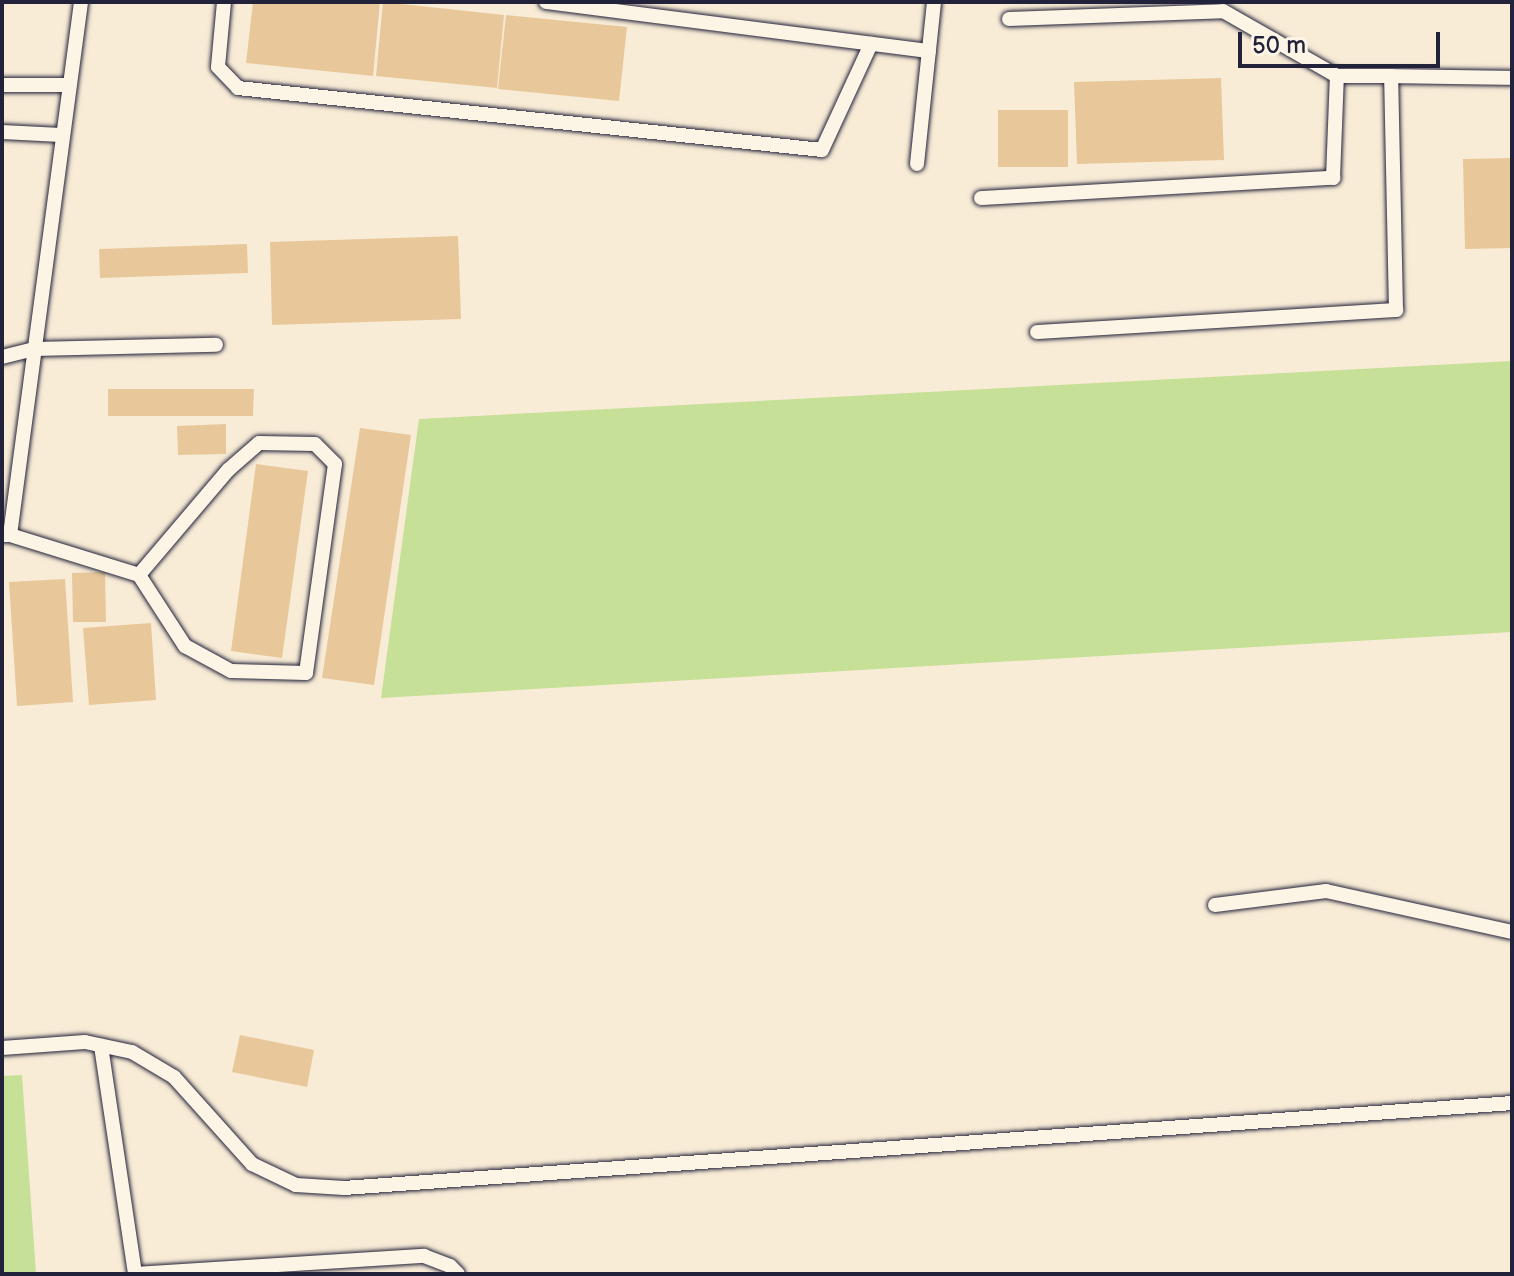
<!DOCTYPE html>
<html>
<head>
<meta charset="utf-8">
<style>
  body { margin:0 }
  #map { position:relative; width:1514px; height:1276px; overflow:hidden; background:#f8ecd6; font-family:"Balsamiq Sans",sans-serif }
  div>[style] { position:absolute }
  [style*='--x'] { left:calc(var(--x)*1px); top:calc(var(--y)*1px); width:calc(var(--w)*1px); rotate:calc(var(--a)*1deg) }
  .green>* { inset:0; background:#c6e097 }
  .building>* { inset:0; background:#e8c89a }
  .roads { filter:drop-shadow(0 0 2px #22223b) drop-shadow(0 0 2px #22223b) }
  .lane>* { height:14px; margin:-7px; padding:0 7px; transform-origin:7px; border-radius:7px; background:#fcf5e5 }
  span { translate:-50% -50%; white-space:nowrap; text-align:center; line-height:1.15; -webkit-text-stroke:6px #fcf5e5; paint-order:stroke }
  .frame { position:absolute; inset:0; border:4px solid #22223b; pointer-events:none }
  .scale { position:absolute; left:1238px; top:32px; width:202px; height:36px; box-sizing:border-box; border:4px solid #22223b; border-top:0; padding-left:10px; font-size:24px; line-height:28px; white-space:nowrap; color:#22223b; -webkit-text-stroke:6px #fcf5e5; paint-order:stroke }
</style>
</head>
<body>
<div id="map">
  <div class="green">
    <div style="clip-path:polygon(1512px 361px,1512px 632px,381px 698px,419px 419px)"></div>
    <div style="clip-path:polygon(22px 1075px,36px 1274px,2px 1274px,2px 1076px)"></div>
  </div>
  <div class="building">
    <div style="clip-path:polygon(253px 2px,380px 2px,373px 76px,246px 63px)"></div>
    <div style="clip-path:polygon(383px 2px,504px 15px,497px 88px,376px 76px)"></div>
    <div style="clip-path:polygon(506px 15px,627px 27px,619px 101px,498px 89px)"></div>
    <div style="clip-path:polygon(1221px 78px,1224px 160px,1077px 164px,1074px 82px)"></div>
    <div style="clip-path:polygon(998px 110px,1068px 110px,1068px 167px,998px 167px)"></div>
    <div style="clip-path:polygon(1512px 158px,1512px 248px,1465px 249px,1463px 159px)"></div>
    <div style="clip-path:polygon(458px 236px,461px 319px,272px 325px,270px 242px)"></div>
    <div style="clip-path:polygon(247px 244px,248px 273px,100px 278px,99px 249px)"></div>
    <div style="clip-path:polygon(108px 389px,254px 389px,253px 416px,108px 416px)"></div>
    <div style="clip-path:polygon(226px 424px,226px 454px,178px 455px,177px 426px)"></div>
    <div style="clip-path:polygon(360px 428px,411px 435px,374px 685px,322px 678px)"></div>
    <div style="clip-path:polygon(256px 464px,308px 471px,282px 658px,231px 651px)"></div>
    <div style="clip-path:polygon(105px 572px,106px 622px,73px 622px,72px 573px)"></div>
    <div style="clip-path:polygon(65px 579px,73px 702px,17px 706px,9px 582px)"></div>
    <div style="clip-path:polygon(151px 623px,156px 700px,89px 705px,83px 628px)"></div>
    <div style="clip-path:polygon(240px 1035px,314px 1050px,307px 1087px,232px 1072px)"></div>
  </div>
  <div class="roads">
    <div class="lane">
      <div style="--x:224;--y:2;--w:65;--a:95.3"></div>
      <div style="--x:218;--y:67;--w:29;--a:46"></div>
      <div style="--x:238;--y:88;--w:587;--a:6.06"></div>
      <div style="--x:822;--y:150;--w:117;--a:-65.2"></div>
      <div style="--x:546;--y:2;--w:386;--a:7.3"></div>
      <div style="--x:1009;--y:19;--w:214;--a:-2.1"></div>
      <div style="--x:1223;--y:11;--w:131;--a:29.7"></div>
      <div style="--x:2;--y:85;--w:65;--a:0"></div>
      <div style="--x:2;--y:132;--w:59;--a:2.9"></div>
      <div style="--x:917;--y:164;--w:163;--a:-84"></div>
      <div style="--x:981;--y:198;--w:353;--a:-3.3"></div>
      <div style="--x:1333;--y:178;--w:102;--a:-87.8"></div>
      <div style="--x:1337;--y:76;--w:54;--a:0"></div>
      <div style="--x:1037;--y:332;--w:360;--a:-3.5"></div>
      <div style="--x:1396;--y:310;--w:234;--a:-91.2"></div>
      <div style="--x:1391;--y:76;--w:121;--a:0.9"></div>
      <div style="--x:2;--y:357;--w:33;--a:-14"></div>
      <div style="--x:34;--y:349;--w:182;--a:-1.3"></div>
      <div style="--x:2;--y:535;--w:8;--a:0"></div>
      <div style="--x:10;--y:535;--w:538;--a:-82.41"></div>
      <div style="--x:10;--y:535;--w:135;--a:17.2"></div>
      <div style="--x:139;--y:575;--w:85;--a:57.1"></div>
      <div style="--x:185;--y:646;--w:52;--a:28.5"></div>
      <div style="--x:231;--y:671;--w:75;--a:1.5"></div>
      <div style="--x:306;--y:673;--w:211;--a:-82.1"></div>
      <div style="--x:335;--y:464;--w:28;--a:-135"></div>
      <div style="--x:315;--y:444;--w:56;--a:-179"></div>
      <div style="--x:259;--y:443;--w:41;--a:138.9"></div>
      <div style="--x:228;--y:470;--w:138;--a:130.3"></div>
      <div style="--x:1215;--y:905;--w:112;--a:-7.2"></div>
      <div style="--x:1326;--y:891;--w:190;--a:12.4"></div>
      <div style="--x:101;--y:1046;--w:231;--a:81.5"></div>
      <div style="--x:2;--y:1048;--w:83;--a:-4.1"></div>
      <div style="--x:85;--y:1042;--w:48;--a:12"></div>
      <div style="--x:132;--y:1052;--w:49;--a:30.8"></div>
      <div style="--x:174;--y:1077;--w:117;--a:48.1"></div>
      <div style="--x:252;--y:1164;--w:49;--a:25.5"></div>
      <div style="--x:296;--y:1185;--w:48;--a:3.6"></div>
      <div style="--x:344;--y:1188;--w:1171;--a:-4.16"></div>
      <div style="--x:135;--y:1274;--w:290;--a:-3.6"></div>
      <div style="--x:424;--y:1256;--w:28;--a:21"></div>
      <div style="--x:450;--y:1266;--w:11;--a:45"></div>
    </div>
  </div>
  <div class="frame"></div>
  <div class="scale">50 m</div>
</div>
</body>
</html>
